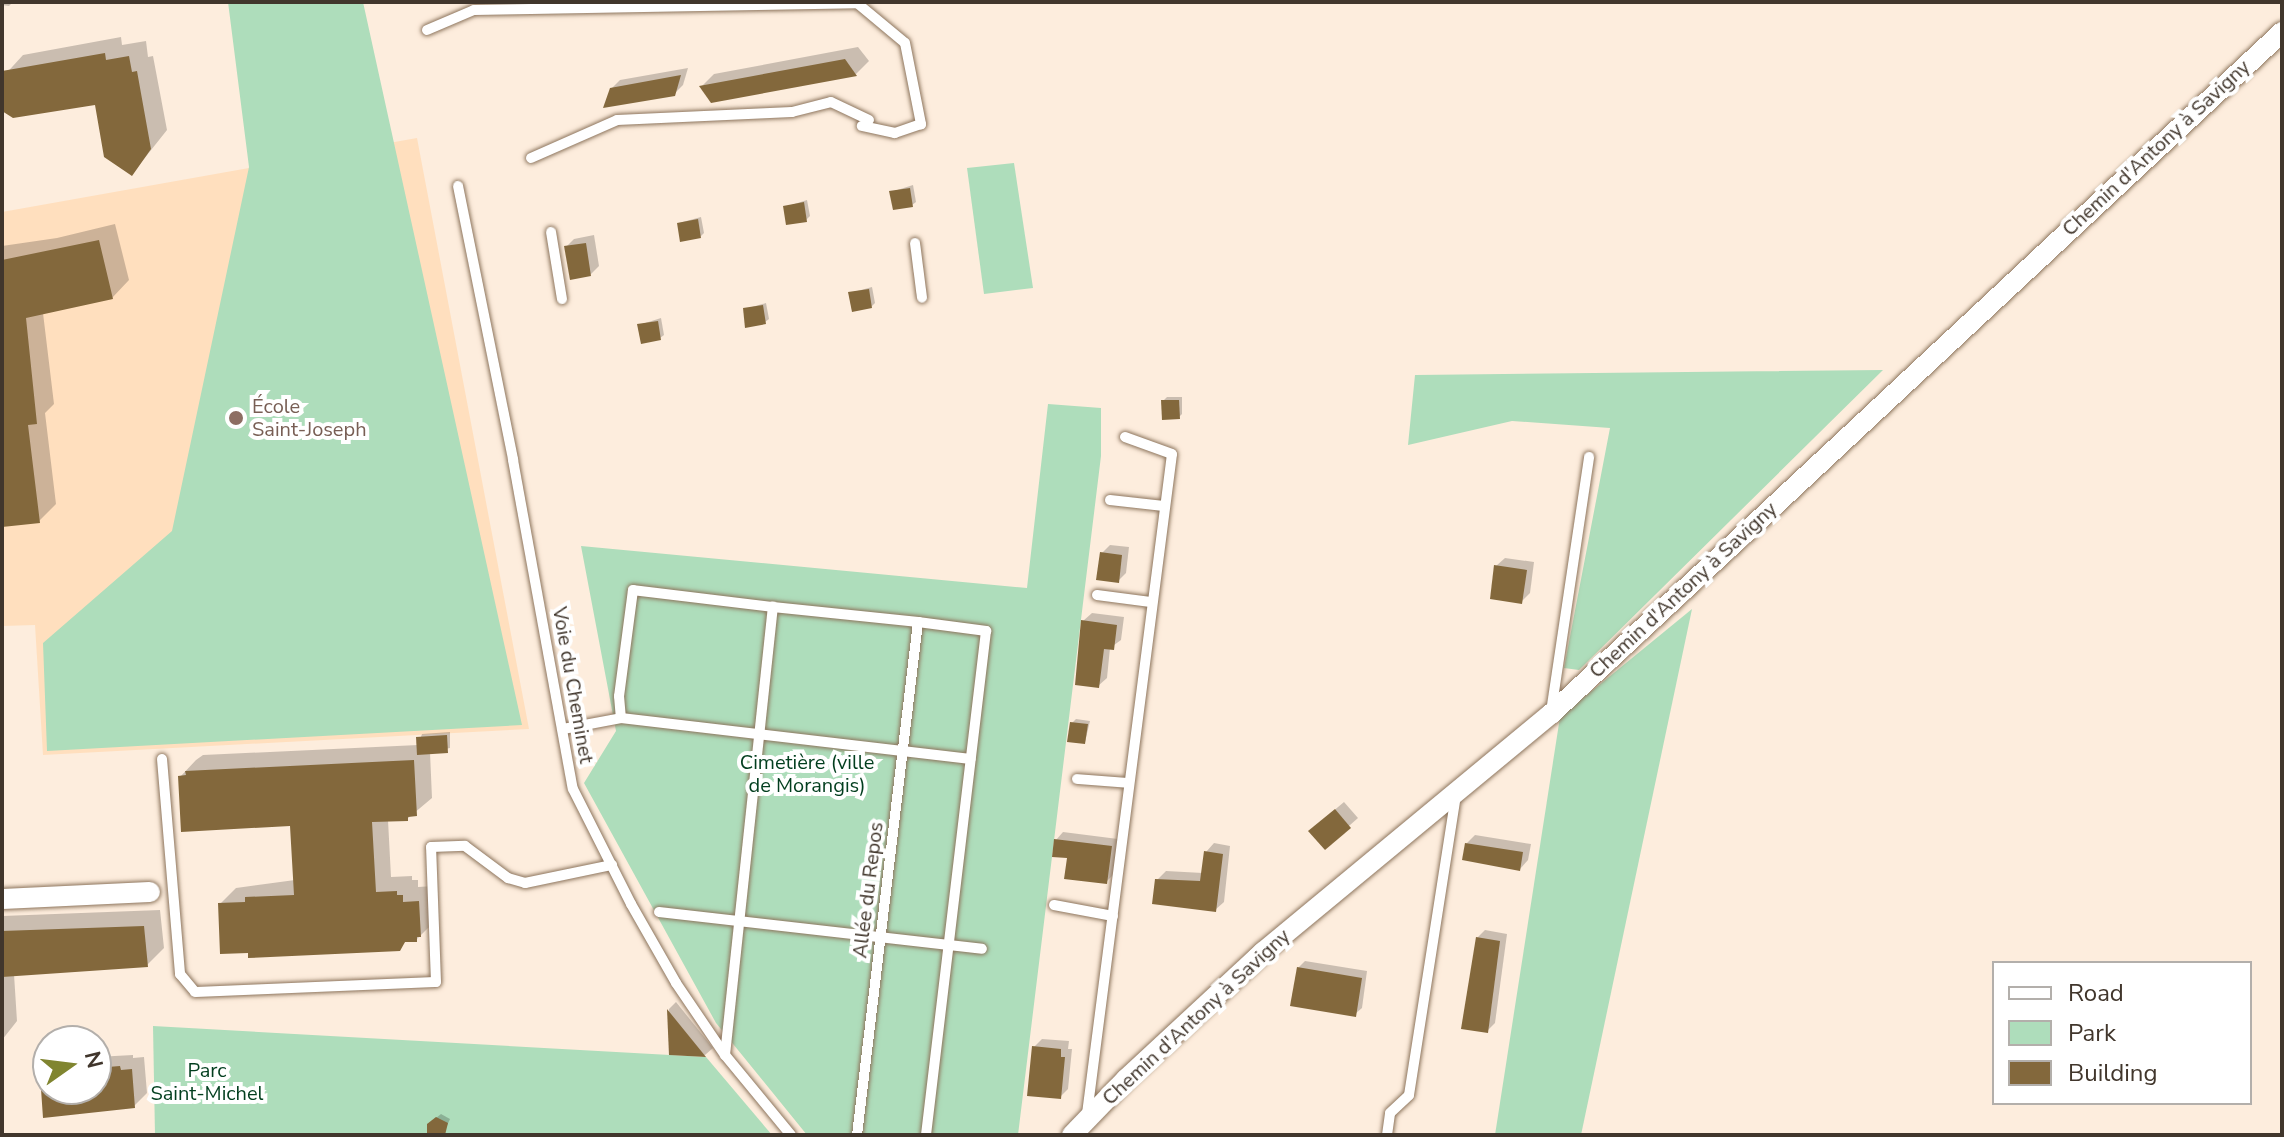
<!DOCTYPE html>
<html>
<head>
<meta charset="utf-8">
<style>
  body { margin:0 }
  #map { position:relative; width:2284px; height:1137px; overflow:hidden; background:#fdeddd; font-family:"Nunito Sans",sans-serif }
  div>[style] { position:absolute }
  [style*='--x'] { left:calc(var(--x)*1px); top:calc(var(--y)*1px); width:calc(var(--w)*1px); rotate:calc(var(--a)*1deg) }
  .built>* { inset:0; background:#ffdfbe }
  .green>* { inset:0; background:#aeddbb }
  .shadow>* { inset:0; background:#0003 }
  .building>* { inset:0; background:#83683c }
  .roads { filter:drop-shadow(0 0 2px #8d755d) drop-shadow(0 0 2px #8d755d) }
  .lane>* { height:10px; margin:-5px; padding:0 5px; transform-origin:5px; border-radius:5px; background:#fff }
  .street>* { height:20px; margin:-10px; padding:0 10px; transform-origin:10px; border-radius:10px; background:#fff }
  .dots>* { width:22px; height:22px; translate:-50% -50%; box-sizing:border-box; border:4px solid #fff; border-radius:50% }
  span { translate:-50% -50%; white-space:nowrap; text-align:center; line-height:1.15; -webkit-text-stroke:8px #fff; paint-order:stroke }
  .street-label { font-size:20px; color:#41362c }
  .education-label { font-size:20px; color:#785e54 }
  .left { translate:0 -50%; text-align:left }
  .park-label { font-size:20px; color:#023e1e }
  .frame { position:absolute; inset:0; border:4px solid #41362c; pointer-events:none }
  .legend { position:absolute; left:1992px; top:961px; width:260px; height:144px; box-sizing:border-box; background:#fff; border:2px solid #b3afab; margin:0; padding:10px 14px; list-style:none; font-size:24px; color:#41362c }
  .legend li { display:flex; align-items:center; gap:16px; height:40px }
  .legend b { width:40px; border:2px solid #b3afab }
  .north { position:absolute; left:32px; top:1025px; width:80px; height:80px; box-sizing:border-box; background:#fff; border:2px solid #b3afab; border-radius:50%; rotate:76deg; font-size:22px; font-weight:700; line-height:32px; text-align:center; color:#41362c }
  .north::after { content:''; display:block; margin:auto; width:28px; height:36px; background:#808530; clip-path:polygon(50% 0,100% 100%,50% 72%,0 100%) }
</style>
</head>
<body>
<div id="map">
  <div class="built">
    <div style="clip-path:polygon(417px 138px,529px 729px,43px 755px,35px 625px,2px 626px,2px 212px)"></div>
  </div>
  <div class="green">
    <div style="clip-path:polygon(228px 2px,363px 2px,522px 725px,47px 751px,43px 643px,172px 531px,249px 167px)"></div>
    <div style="clip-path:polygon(1014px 163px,1033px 288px,984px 294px,967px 168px)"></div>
    <div style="clip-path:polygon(1883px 370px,1579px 670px,1564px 668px,1610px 428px,1512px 421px,1408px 445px,1415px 375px)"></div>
    <div style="clip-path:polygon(1048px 404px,1101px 408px,1101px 456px,1018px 1135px,807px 1135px,716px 1023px,584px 783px,616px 731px,581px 546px,1027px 588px)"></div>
    <div style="clip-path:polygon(1692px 609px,1581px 1135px,1495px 1135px,1560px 717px)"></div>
    <div style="clip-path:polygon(153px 1026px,706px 1057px,772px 1135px,155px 1135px)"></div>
  </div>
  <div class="shadow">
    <div style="clip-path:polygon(2px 2px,13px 2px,9px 6px,2px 5px)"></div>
    <div style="clip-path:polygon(121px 37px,122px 45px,146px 41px,148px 57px,153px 56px,167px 130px,132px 174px,97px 103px,2px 108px,2px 78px,23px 55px)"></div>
    <div style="clip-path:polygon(858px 47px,869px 61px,856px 74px,712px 101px,702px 86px,714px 74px)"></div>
    <div style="clip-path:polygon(688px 68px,683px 85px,674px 94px,611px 89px,620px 80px)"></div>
    <div style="clip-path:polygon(913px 185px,916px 202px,912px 205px,891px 192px)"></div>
    <div style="clip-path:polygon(807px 200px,810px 216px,806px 220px,785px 207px)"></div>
    <div style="clip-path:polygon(701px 217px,704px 233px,700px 237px,679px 223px)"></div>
    <div style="clip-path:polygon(115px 224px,129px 280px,112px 298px,43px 313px,54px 404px,45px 413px,56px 504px,39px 521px,2px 525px,2px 246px,57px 238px)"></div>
    <div style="clip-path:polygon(594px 235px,599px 266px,590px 275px,566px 247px,574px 239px)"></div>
    <div style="clip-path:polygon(872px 287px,875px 303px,871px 307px,850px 293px)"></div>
    <div style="clip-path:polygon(766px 303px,769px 319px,765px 322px,745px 309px)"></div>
    <div style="clip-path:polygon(661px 318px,664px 335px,660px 338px,639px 325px)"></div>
    <div style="clip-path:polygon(1167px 397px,1182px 397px,1182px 414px,1179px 417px,1163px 401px)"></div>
    <div style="clip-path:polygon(1110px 545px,1129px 547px,1126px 573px,1118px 581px,1102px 553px)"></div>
    <div style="clip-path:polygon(1505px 558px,1534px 562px,1530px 593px,1522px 601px,1496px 566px)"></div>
    <div style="clip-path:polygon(1092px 613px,1124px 617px,1121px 640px,1110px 648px,1107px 678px,1098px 686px,1083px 621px)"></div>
    <div style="clip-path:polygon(1076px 719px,1090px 721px,1085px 742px,1072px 723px)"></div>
    <div style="clip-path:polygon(450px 732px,450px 748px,430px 752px,432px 798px,407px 819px,388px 820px,391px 877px,412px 876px,412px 880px,418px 880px,418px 887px,434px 886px,432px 924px,416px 940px,407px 940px,399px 949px,220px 904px,236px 888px,295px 880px,292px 823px,180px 777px,196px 760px,203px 755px,418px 745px,422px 734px)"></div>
    <div style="clip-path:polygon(1344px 802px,1358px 818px,1325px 847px,1319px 823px)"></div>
    <div style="clip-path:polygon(1063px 832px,1118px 839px,1114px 874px,1106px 882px,1069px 856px,1056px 840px)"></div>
    <div style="clip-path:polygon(1475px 835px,1531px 844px,1528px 860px,1520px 869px,1466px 844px)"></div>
    <div style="clip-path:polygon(1214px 843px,1230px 846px,1224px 902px,1215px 910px,1157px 880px,1166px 871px,1203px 873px,1206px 852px)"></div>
    <div style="clip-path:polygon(160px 910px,164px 948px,147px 965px,14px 974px,17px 1021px,2px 1040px,2px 916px)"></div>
    <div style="clip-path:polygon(1485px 930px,1507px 934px,1495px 1023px,1487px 1031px,1477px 938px)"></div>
    <div style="clip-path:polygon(1305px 961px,1367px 971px,1362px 1008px,1355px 1014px,1298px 968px)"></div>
    <div style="clip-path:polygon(676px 1002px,713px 1048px,705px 1055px,670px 1053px,669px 1009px)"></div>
    <div style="clip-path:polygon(1042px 1039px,1069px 1041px,1068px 1049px,1072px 1049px,1068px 1089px,1060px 1097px,1034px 1047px)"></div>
    <div style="clip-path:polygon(133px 1055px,133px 1058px,144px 1057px,147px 1093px,134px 1106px,45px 1116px,42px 1077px,48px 1071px,48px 1089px,96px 1089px,96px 1057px)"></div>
    <div style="clip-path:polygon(441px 1114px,450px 1119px,444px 1132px,431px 1122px)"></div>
  </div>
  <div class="building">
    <div style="clip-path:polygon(105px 53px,106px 60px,129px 56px,132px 72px,137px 71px,151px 149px,132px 176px,104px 157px,95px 105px,13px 118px,2px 111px,2px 71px)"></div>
    <div style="clip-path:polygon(845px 59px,857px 76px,711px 103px,699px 86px)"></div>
    <div style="clip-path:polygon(681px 75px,675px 96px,603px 108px,610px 88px)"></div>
    <div style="clip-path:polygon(910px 188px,913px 207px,893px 210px,889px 191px)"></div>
    <div style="clip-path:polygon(804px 202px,807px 222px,786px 225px,783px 206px)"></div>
    <div style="clip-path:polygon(698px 219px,701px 238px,680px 242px,677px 223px)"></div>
    <div style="clip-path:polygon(99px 240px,113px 299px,26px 318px,37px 424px,28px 425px,40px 523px,2px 527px,2px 260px)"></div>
    <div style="clip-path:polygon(586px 243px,591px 276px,570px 280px,564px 246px)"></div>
    <div style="clip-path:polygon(869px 289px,872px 308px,852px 312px,848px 292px)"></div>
    <div style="clip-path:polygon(763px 305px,766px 324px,745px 328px,743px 308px)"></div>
    <div style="clip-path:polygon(658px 321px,661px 340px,641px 344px,637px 324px)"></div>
    <div style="clip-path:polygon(1161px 400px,1179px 400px,1180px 419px,1162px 420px)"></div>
    <div style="clip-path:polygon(1100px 552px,1122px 555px,1119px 583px,1096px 580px)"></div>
    <div style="clip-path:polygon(1494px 565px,1527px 570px,1522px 604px,1490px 599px)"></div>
    <div style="clip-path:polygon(1081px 620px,1117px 625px,1114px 650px,1104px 649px,1099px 688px,1075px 685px)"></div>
    <div style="clip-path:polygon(1070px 722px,1088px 724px,1085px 744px,1067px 742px)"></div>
    <div style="clip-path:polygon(447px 735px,448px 753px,417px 755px,416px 737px)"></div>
    <div style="clip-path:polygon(414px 760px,417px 816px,408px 817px,408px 821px,372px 822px,376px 892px,397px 891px,397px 895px,403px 895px,403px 902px,419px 901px,421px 937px,417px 937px,417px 942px,405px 942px,400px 951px,248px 958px,248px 953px,220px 954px,218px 903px,245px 902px,245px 897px,294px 895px,290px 826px,181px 832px,178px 776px,186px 775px,185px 771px)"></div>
    <div style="clip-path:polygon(1335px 809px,1351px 828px,1325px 850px,1308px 831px)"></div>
    <div style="clip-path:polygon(1054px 839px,1112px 846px,1107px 884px,1064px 879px,1067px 858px,1052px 857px)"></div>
    <div style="clip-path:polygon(1465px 843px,1523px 852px,1520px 871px,1462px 860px)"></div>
    <div style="clip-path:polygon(1204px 851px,1223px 854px,1216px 912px,1152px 904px,1155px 879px,1200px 881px)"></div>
    <div style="clip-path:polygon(144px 926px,148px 967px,2px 977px,2px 931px)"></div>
    <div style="clip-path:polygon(1476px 937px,1500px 941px,1488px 1033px,1461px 1029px)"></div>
    <div style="clip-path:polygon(1297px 967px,1362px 978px,1356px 1017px,1290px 1006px)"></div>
    <div style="clip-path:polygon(667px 1009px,706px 1057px,669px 1055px)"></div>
    <div style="clip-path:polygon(1032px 1046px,1061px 1049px,1061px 1057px,1065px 1057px,1061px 1099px,1027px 1096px)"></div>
    <div style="clip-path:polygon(120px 1066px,121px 1070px,132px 1069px,135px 1108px,43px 1118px,41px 1089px,96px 1089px,96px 1068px)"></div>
    <div style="clip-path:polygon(436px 1117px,448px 1123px,445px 1135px,427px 1135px,427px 1124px)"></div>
  </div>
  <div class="roads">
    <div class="lane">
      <div style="--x:427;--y:30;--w:51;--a:-23.1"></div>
      <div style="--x:474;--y:10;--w:383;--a:-1"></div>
      <div style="--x:857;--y:3;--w:62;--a:39.8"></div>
      <div style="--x:905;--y:43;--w:83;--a:78.8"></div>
      <div style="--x:921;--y:124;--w:28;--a:161"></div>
      <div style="--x:895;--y:133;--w:34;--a:-168"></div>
      <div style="--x:531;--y:158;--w:94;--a:-23.8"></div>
      <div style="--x:617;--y:120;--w:175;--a:-2.6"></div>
      <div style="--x:792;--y:112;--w:40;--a:-14.4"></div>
      <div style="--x:831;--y:102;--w:42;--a:25.3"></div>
      <div style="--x:458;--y:186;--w:279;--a:78.6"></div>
      <div style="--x:513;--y:460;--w:334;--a:79.7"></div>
      <div style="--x:573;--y:789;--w:129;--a:63.2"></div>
      <div style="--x:631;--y:904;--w:91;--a:60.3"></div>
      <div style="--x:676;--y:983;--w:87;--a:55.8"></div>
      <div style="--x:725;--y:1055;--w:104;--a:50.5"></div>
      <div style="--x:551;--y:232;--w:68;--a:80.7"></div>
      <div style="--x:915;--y:243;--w:55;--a:82.7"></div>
      <div style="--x:1110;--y:500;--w:54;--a:6.3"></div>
      <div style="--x:1097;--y:595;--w:54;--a:7.4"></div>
      <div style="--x:773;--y:607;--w:141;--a:-173.1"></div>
      <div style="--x:633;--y:590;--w:107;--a:97.5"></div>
      <div style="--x:619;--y:696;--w:22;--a:85"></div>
      <div style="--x:621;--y:718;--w:352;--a:6.7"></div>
      <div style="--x:918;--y:622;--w:69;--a:7.5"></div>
      <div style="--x:986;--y:631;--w:508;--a:96.79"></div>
      <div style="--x:1551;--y:712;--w:258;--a:-81.5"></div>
      <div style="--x:563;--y:729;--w:59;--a:-10.7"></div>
      <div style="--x:162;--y:759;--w:216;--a:85.2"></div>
      <div style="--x:180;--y:974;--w:23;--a:50"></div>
      <div style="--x:195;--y:992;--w:241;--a:-2.4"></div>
      <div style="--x:436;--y:982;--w:135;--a:-92.1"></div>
      <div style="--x:431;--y:847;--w:34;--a:-2"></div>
      <div style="--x:465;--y:846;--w:54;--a:36.7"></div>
      <div style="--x:508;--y:878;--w:18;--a:16"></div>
      <div style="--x:525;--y:883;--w:89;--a:-11.7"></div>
      <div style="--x:1077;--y:779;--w:52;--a:4.4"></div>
      <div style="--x:1054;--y:905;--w:60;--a:10.6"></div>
      <div style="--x:659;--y:912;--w:325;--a:6.5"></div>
      <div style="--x:725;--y:1055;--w:451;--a:-83.9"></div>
      <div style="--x:773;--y:607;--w:146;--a:5.9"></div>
      <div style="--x:918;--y:622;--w:517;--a:96.78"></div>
      <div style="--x:1087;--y:1114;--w:665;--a:-82.66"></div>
      <div style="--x:1172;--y:454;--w:50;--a:-160.1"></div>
      <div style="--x:1387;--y:1135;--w:22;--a:-82"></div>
      <div style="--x:1390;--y:1113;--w:26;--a:-43"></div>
      <div style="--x:1409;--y:1095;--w:304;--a:-81.1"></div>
    </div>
    <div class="street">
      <div style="--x:2;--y:899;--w:148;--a:-2.7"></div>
      <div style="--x:1072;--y:1135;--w:78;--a:-46"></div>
      <div style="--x:1126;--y:1079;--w:187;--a:-42.8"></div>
      <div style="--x:1263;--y:952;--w:374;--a:-39.6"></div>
      <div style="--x:1551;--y:714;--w:1000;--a:-43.01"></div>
    </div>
  </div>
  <div class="dots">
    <div style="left:236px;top:418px;background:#8d6e63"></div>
  </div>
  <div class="street-label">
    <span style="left:2156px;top:148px;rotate:-43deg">Chemin d'Antony à Savigny</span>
    <span style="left:1683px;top:590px;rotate:-43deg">Chemin d'Antony à Savigny</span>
    <span style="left:573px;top:685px;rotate:80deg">Voie du Cheminet</span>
    <span style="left:868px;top:890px;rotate:-83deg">Allée du Repos</span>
    <span style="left:1196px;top:1017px;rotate:-43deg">Chemin d'Antony à Savigny</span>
  </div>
  <div class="education-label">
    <span class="left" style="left:252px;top:418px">École<br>Saint-Joseph</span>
  </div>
  <div class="park-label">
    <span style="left:807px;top:774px">Cimetière (ville<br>de Morangis)</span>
    <span style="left:207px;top:1082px">Parc<br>Saint-Michel</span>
  </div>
  <div class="frame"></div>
  <ul class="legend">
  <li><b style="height:10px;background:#fff"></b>Road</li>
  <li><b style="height:22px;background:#aeddbb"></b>Park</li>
  <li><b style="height:22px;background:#83683c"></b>Building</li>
  </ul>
  <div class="north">N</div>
</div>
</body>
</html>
